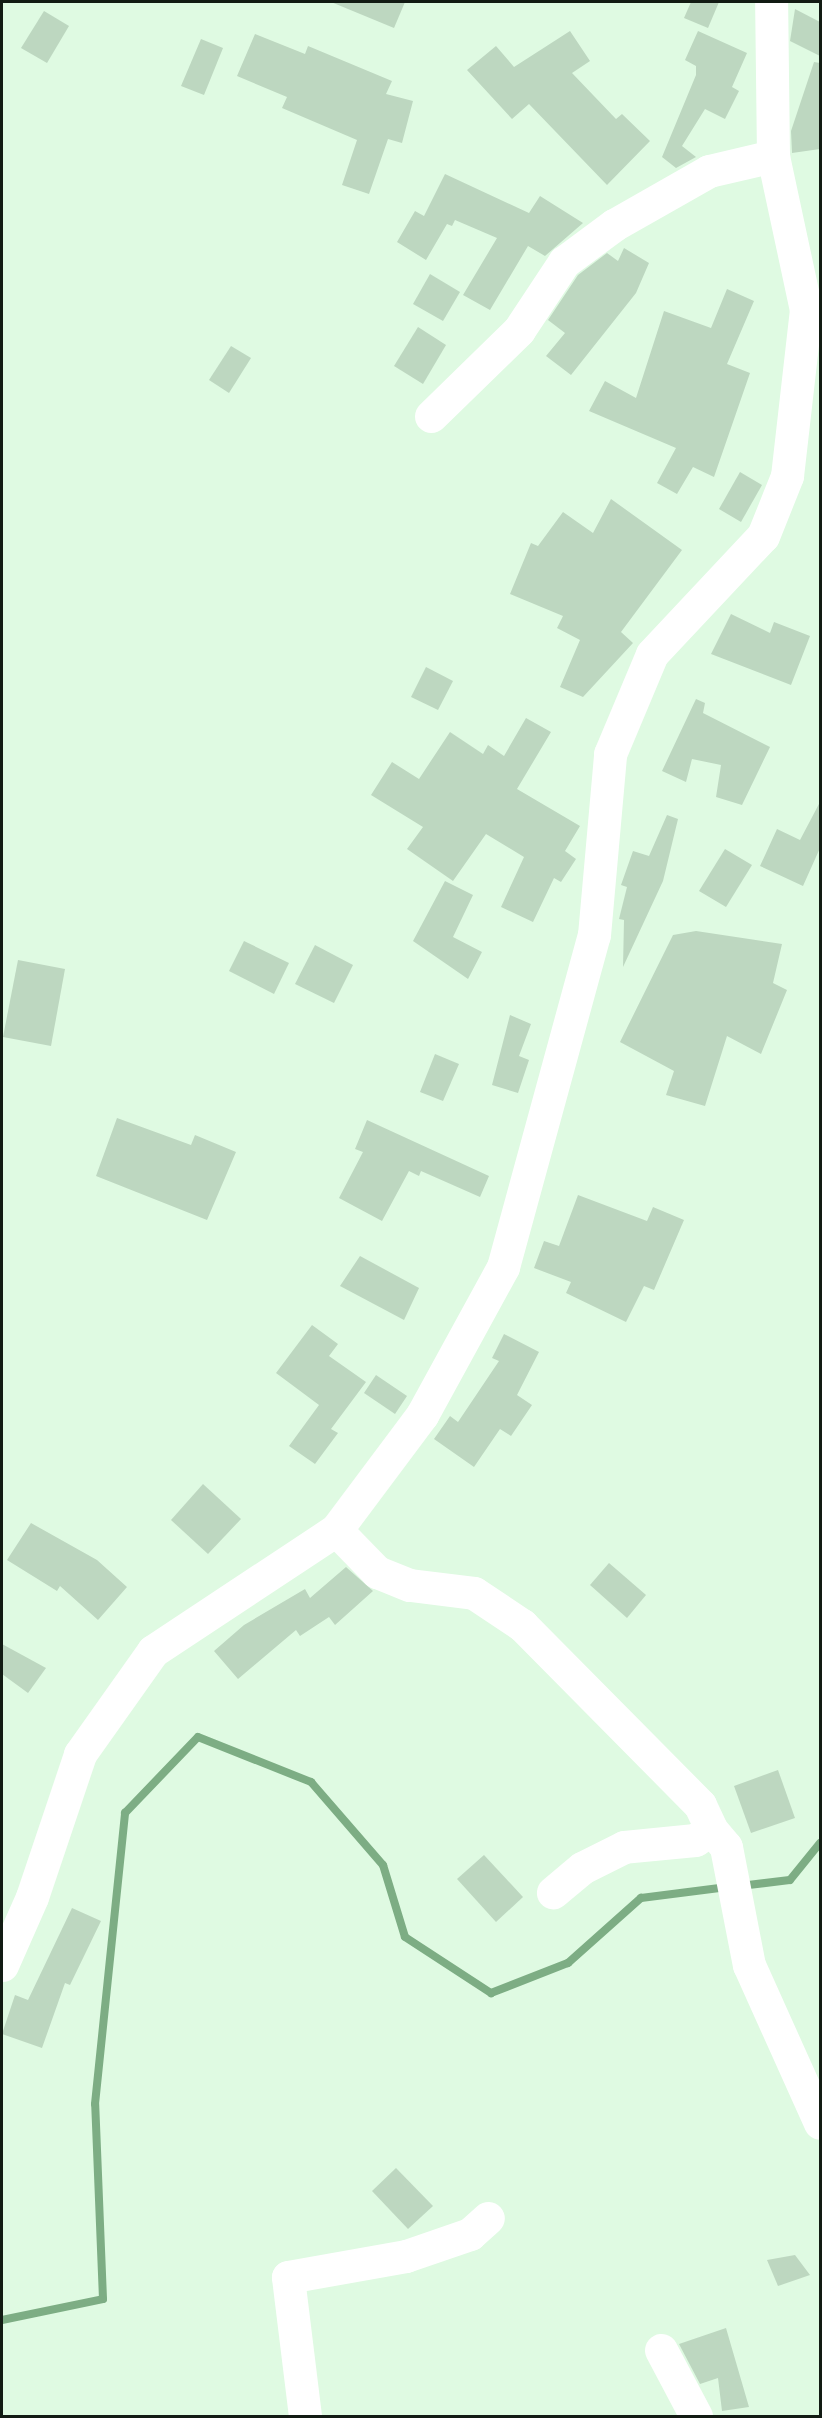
<!DOCTYPE html>
<html>
<head>
<meta charset="utf-8">
<style>
  body { margin:0 }
  #map { position:relative; width:822px; height:2418px; overflow:hidden; background:#dffae2; font-family:Figtree,sans-serif }
  div>[style] { position:absolute }
  [style*='--x'] { left:calc(var(--x)*1px); top:calc(var(--y)*1px); width:calc(var(--w)*1px); rotate:calc(var(--a)*1deg) }
  .stream>* { height:8px; margin:-4px; padding:0 4px; transform-origin:4px; border-radius:4px; background:#7dad84 }
  .building>* { inset:0; background:#bdd7c0 }
  .minor>* { height:33px; margin:-16.5px; padding:0 16.5px; transform-origin:16.5px; border-radius:16.5px; background:#fff }
  span { translate:-50% -50%; white-space:nowrap; text-align:center; line-height:1.15; -webkit-text-stroke:4.5px #dffae2; paint-order:stroke }
  .frame { position:absolute; inset:0; border:3px solid #121b13; pointer-events:none }
</style>
</head>
<body>
<div id="map">
  <div class="stream">
    <div style="--x:740;--y:1886;--w:50;--a:-6.8"></div>
    <div style="--x:790;--y:1880;--w:48;--a:-51"></div>
    <div style="--x:2;--y:2320;--w:103;--a:-11.7"></div>
    <div style="--x:103;--y:2299;--w:195;--a:-92.3"></div>
    <div style="--x:95;--y:2104;--w:293;--a:-84.1"></div>
    <div style="--x:125;--y:1813;--w:105;--a:-46.2"></div>
    <div style="--x:198;--y:1737;--w:122;--a:21.7"></div>
    <div style="--x:311;--y:1782;--w:110;--a:49.1"></div>
    <div style="--x:383;--y:1865;--w:75;--a:73"></div>
    <div style="--x:405;--y:1937;--w:103;--a:33.1"></div>
    <div style="--x:491;--y:1993;--w:83;--a:-21.3"></div>
    <div style="--x:568;--y:1963;--w:98;--a:-41.7"></div>
    <div style="--x:641;--y:1898;--w:87;--a:-7.3"></div>
  </div>
  <div class="building">
    <div style="clip-path:polygon(331px 2px,405px 2px,394px 28px)"></div>
    <div style="clip-path:polygon(691px 2px,719px 2px,708px 28px,684px 18px)"></div>
    <div style="clip-path:polygon(795px 9px,820px 22px,820px 56px,790px 41px)"></div>
    <div style="clip-path:polygon(44px 11px,69px 26px,47px 63px,21px 48px)"></div>
    <div style="clip-path:polygon(570px 31px,590px 61px,572px 73px,616px 119px,622px 114px,650px 141px,607px 185px,529px 104px,512px 119px,467px 70px,496px 46px,514px 67px)"></div>
    <div style="clip-path:polygon(698px 31px,747px 53px,732px 87px,739px 91px,725px 119px,705px 109px,682px 146px,696px 157px,676px 168px,662px 157px,696px 75px,696px 66px,685px 60px)"></div>
    <div style="clip-path:polygon(255px 34px,305px 54px,308px 46px,392px 81px,386px 94px,413px 101px,402px 143px,388px 139px,369px 194px,342px 185px,357px 140px,282px 108px,287px 97px,237px 76px)"></div>
    <div style="clip-path:polygon(201px 39px,223px 48px,204px 95px,181px 86px)"></div>
    <div style="clip-path:polygon(814px 62px,820px 63px,820px 149px,792px 153px,791px 131px)"></div>
    <div style="clip-path:polygon(445px 174px,529px 213px,540px 196px,583px 223px,545px 256px,528px 246px,490px 310px,463px 295px,497px 238px,455px 220px,452px 226px,447px 224px,426px 260px,397px 242px,415px 211px,424px 216px)"></div>
    <div style="clip-path:polygon(624px 248px,649px 263px,636px 293px,571px 375px,546px 356px,565px 333px,548px 320px,578px 275px,607px 253px,618px 261px)"></div>
    <div style="clip-path:polygon(430px 274px,460px 292px,443px 321px,413px 304px)"></div>
    <div style="clip-path:polygon(727px 289px,754px 301px,727px 364px,750px 373px,714px 477px,693px 467px,677px 494px,657px 483px,676px 448px,589px 411px,605px 381px,636px 398px,664px 311px,711px 328px)"></div>
    <div style="clip-path:polygon(418px 327px,446px 345px,423px 384px,394px 366px)"></div>
    <div style="clip-path:polygon(231px 346px,251px 358px,229px 393px,209px 380px)"></div>
    <div style="clip-path:polygon(740px 472px,762px 485px,741px 522px,719px 509px)"></div>
    <div style="clip-path:polygon(611px 499px,682px 550px,621px 632px,633px 643px,583px 697px,560px 687px,580px 640px,557px 628px,563px 616px,510px 594px,531px 543px,538px 546px,563px 512px,593px 533px)"></div>
    <div style="clip-path:polygon(731px 614px,770px 633px,774px 622px,810px 636px,791px 685px,711px 654px)"></div>
    <div style="clip-path:polygon(426px 667px,453px 681px,438px 710px,411px 697px)"></div>
    <div style="clip-path:polygon(696px 699px,705px 703px,703px 713px,770px 747px,742px 805px,716px 797px,721px 765px,692px 759px,686px 782px,662px 771px)"></div>
    <div style="clip-path:polygon(526px 718px,551px 732px,517px 789px,580px 826px,565px 851px,576px 859px,561px 882px,554px 878px,533px 922px,501px 907px,524px 857px,486px 834px,453px 881px,407px 849px,423px 827px,371px 795px,392px 762px,419px 779px,450px 732px,483px 754px,488px 745px,504px 756px)"></div>
    <div style="clip-path:polygon(820px 802px,820px 848px,803px 886px,760px 866px,777px 829px,800px 840px)"></div>
    <div style="clip-path:polygon(667px 815px,678px 819px,663px 881px,623px 967px,624px 920px,619px 919px,627px 887px,621px 885px,633px 851px,649px 856px)"></div>
    <div style="clip-path:polygon(725px 849px,752px 865px,726px 907px,699px 891px)"></div>
    <div style="clip-path:polygon(445px 881px,473px 895px,453px 937px,482px 952px,468px 979px,413px 941px)"></div>
    <div style="clip-path:polygon(696px 931px,782px 944px,773px 983px,787px 990px,761px 1054px,727px 1036px,705px 1106px,666px 1095px,674px 1071px,620px 1042px,673px 935px)"></div>
    <div style="clip-path:polygon(244px 941px,289px 963px,274px 994px,229px 971px)"></div>
    <div style="clip-path:polygon(315px 945px,353px 965px,334px 1003px,295px 984px)"></div>
    <div style="clip-path:polygon(18px 960px,65px 969px,51px 1046px,3px 1037px)"></div>
    <div style="clip-path:polygon(510px 1015px,531px 1024px,519px 1056px,529px 1060px,518px 1093px,492px 1085px)"></div>
    <div style="clip-path:polygon(435px 1054px,459px 1064px,443px 1101px,420px 1092px)"></div>
    <div style="clip-path:polygon(117px 1118px,191px 1145px,195px 1135px,236px 1152px,207px 1220px,96px 1176px)"></div>
    <div style="clip-path:polygon(367px 1120px,489px 1176px,480px 1197px,421px 1171px,419px 1176px,409px 1171px,382px 1221px,339px 1198px,363px 1152px,355px 1149px)"></div>
    <div style="clip-path:polygon(578px 1195px,647px 1221px,653px 1207px,684px 1220px,654px 1290px,644px 1286px,626px 1322px,566px 1293px,571px 1282px,534px 1268px,544px 1241px,559px 1246px)"></div>
    <div style="clip-path:polygon(360px 1256px,419px 1288px,404px 1320px,340px 1286px)"></div>
    <div style="clip-path:polygon(312px 1325px,338px 1344px,329px 1356px,366px 1382px,331px 1429px,338px 1433px,315px 1464px,289px 1446px,319px 1405px,276px 1373px)"></div>
    <div style="clip-path:polygon(504px 1334px,539px 1352px,517px 1395px,532px 1405px,511px 1436px,500px 1429px,474px 1467px,434px 1439px,450px 1416px,458px 1422px,499px 1361px,492px 1358px)"></div>
    <div style="clip-path:polygon(376px 1375px,407px 1396px,395px 1414px,364px 1393px)"></div>
    <div style="clip-path:polygon(203px 1484px,241px 1519px,208px 1554px,171px 1520px)"></div>
    <div style="clip-path:polygon(31px 1523px,97px 1560px,127px 1587px,98px 1620px,60px 1586px,57px 1591px,7px 1560px)"></div>
    <div style="clip-path:polygon(609px 1563px,646px 1595px,627px 1618px,590px 1585px)"></div>
    <div style="clip-path:polygon(346px 1567px,373px 1591px,335px 1625px,329px 1617px,300px 1636px,296px 1630px,238px 1679px,214px 1651px,244px 1625px,305px 1589px,310px 1598px)"></div>
    <div style="clip-path:polygon(2px 1644px,46px 1668px,28px 1693px,2px 1674px)"></div>
    <div style="clip-path:polygon(778px 1770px,795px 1818px,751px 1833px,734px 1786px)"></div>
    <div style="clip-path:polygon(484px 1855px,523px 1897px,496px 1922px,457px 1879px)"></div>
    <div style="clip-path:polygon(72px 1908px,101px 1921px,70px 1985px,65px 1983px,42px 2048px,2px 2034px,15px 1995px,28px 2000px)"></div>
    <div style="clip-path:polygon(396px 2168px,433px 2206px,408px 2229px,372px 2191px)"></div>
    <div style="clip-path:polygon(795px 2255px,810px 2275px,778px 2286px,767px 2260px)"></div>
    <div style="clip-path:polygon(726px 2328px,749px 2407px,722px 2411px,718px 2378px,700px 2384px,679px 2344px)"></div>
  </div>
  <div class="minor">
    <div style="--x:431;--y:416;--w:123;--a:-44.3"></div>
    <div style="--x:519;--y:330;--w:82;--a:-56.5"></div>
    <div style="--x:564;--y:262;--w:62;--a:-36.5"></div>
    <div style="--x:614;--y:225;--w:109;--a:-29.6"></div>
    <div style="--x:709;--y:171;--w:66;--a:-13.2"></div>
    <div style="--x:336;--y:1530;--w:59;--a:45.7"></div>
    <div style="--x:377;--y:1572;--w:35;--a:22"></div>
    <div style="--x:410;--y:1585;--w:64;--a:7.1"></div>
    <div style="--x:474;--y:1593;--w:58;--a:33.7"></div>
    <div style="--x:522;--y:1625;--w:253;--a:45.3"></div>
    <div style="--x:700;--y:1805;--w:26;--a:65"></div>
    <div style="--x:711;--y:1829;--w:19;--a:145"></div>
    <div style="--x:695;--y:1840;--w:71;--a:174.4"></div>
    <div style="--x:624;--y:1847;--w:47;--a:153.4"></div>
    <div style="--x:582;--y:1868;--w:38;--a:140"></div>
    <div style="--x:711;--y:1829;--w:23;--a:50"></div>
    <div style="--x:726;--y:1847;--w:120;--a:79"></div>
    <div style="--x:749;--y:1965;--w:173;--a:65.8"></div>
    <div style="--x:2;--y:1965;--w:74;--a:-66.2"></div>
    <div style="--x:32;--y:1897;--w:151;--a:-71.4"></div>
    <div style="--x:80;--y:1754;--w:126;--a:-54.7"></div>
    <div style="--x:153;--y:1651;--w:219;--a:-33.5"></div>
    <div style="--x:336;--y:1530;--w:144;--a:-53.2"></div>
    <div style="--x:422;--y:1415;--w:169;--a:-61.3"></div>
    <div style="--x:503;--y:1267;--w:344;--a:-74.7"></div>
    <div style="--x:594;--y:935;--w:182;--a:-84.9"></div>
    <div style="--x:610;--y:754;--w:108;--a:-67.2"></div>
    <div style="--x:652;--y:654;--w:162;--a:-46.8"></div>
    <div style="--x:763;--y:536;--w:65;--a:-68.2"></div>
    <div style="--x:787;--y:476;--w:167;--a:-83.5"></div>
    <div style="--x:806;--y:310;--w:157;--a:-102.1"></div>
    <div style="--x:773;--y:156;--w:154;--a:-90.7"></div>
    <div style="--x:661;--y:2350;--w:75;--a:62.1"></div>
    <div style="--x:305;--y:2416;--w:140;--a:-97"></div>
    <div style="--x:288;--y:2277;--w:120;--a:-10.1"></div>
    <div style="--x:406;--y:2256;--w:68;--a:-19"></div>
    <div style="--x:470;--y:2234;--w:24;--a:-42"></div>
  </div>
  <div class="frame"></div>
</div>
</body>
</html>
